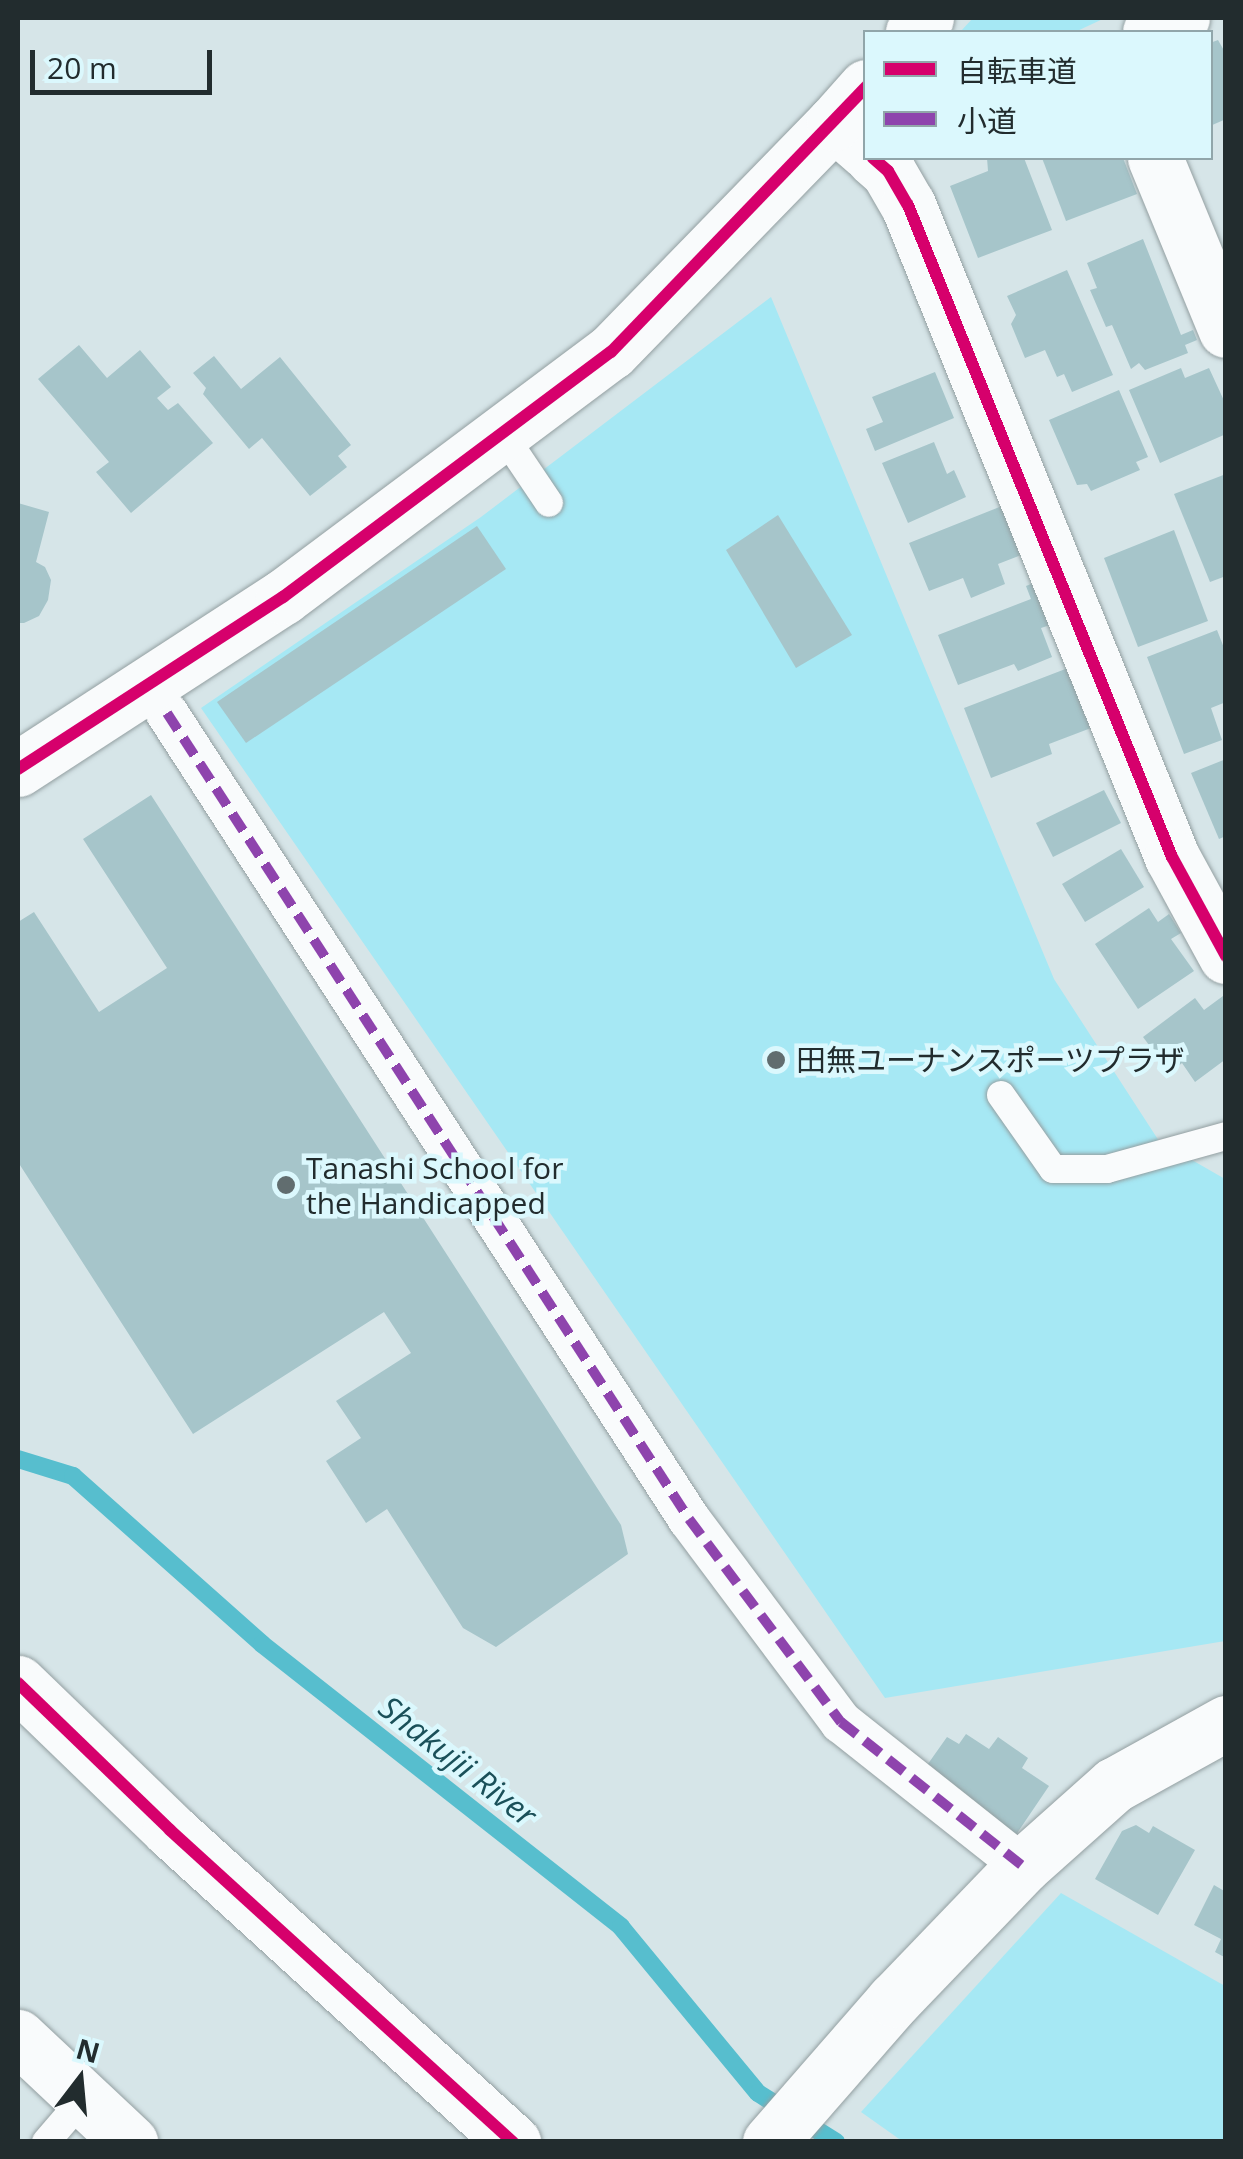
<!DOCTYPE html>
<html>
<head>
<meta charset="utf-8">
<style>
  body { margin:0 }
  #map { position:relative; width:1243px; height:2159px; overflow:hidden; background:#d6e5e8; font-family:"Open Sans","Noto Sans JP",sans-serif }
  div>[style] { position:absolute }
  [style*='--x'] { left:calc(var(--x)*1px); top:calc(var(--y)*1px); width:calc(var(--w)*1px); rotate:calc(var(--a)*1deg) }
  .green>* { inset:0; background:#a6e8f4 }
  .stream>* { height:18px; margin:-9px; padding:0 9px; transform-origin:9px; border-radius:9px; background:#57bece }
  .building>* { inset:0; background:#a6c5ca }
  .roads { filter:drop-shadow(0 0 2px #939fa1) drop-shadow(0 0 2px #939fa1) }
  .service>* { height:28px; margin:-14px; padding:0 14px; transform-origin:14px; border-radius:14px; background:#f9fbfc }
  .pedestrian>* { height:42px; margin:-21px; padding:0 21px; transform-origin:21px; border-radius:21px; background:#f9fbfc }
  .minor>* { height:55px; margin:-27.5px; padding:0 27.5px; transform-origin:27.5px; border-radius:27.5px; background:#f9fbfc }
  .tertiary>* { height:55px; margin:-27.5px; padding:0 27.5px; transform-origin:27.5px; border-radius:27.5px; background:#f9fbfc }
  .quiet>* { height:10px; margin-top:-5px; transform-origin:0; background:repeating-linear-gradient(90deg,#8e44ad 0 20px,transparent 0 30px) }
  .cycleway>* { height:12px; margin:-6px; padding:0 6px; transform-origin:6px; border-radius:6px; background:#d6006c }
  .dots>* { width:28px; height:28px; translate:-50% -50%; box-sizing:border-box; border:5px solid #dbf8fd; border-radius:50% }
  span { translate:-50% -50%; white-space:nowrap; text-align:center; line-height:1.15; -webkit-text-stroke:9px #dbf8fd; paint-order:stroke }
  .poi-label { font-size:30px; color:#222c2e }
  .left { translate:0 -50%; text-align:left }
  .water-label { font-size:32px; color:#1a5059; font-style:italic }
  .frame { position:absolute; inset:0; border:20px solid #222c2e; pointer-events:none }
  .legend { position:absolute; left:863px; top:30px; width:350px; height:130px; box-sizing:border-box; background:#dbf8fd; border:2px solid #91a6aa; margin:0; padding:12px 18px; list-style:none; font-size:30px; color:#222c2e }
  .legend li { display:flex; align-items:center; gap:20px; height:50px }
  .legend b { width:50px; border:2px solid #91a6aa }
  .north { position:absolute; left:30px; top:2029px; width:100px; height:100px; -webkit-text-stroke:8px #dbf8fd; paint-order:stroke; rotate:16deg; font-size:28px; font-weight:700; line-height:40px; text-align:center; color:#222c2e }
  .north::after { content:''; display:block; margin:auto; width:35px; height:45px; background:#222c2e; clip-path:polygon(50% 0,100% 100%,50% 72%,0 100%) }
  .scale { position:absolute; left:30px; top:50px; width:182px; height:45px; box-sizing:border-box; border:5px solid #222c2e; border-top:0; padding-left:12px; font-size:30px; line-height:35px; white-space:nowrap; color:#222c2e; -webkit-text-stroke:8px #dbf8fd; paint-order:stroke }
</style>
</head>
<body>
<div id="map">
  <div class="green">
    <div style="clip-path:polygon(973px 18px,1105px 18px,1075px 32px,960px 32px)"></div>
    <div style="clip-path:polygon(771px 297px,1054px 979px,1159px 1141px,1225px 1179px,1225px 1641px,885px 1698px,201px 708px,481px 517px)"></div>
    <div style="clip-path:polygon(1061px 1893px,1225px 1986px,1225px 2141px,902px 2141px,861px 2112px)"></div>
  </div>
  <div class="stream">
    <div style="--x:18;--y:1459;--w:58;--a:17.2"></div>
    <div style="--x:73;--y:1476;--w:253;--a:41.6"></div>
    <div style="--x:262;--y:1644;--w:457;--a:38.2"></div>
    <div style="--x:621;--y:1927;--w:215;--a:50.5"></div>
    <div style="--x:758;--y:2093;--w:92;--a:32.1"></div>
  </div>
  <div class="building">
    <div style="clip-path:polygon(1218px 40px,1226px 54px,1226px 119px,1210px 126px,1210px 43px)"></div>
    <div style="clip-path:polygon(987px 158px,1024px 158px,1052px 230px,978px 258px,950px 186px,988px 171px)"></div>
    <div style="clip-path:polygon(1042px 158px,1123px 158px,1137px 194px,1066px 221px)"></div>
    <div style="clip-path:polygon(1143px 239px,1181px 335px,1193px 330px,1197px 340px,1185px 345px,1188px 353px,1145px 370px,1139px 363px,1131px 369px,1112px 325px,1106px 327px,1090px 290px,1097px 288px,1087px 263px)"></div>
    <div style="clip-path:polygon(1067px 270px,1113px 375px,1072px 392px,1064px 374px,1057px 377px,1045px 350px,1025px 358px,1011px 324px,1016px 315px,1007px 296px)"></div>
    <div style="clip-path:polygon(79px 345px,107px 378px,140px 350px,171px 387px,157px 398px,168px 410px,178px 403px,213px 443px,131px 513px,96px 472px,109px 462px,38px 379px)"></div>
    <div style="clip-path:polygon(214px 356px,241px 389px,280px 357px,351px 445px,338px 456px,347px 467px,310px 496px,262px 438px,249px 449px,203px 394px,206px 388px,193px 373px)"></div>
    <div style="clip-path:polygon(1181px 368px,1185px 378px,1209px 368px,1226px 405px,1226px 434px,1160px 463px,1129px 390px)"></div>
    <div style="clip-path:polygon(935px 372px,954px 418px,875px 451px,866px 429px,883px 422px,872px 397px)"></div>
    <div style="clip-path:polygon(1119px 390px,1148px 457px,1136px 462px,1140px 470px,1091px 491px,1087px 484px,1077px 485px,1049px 420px)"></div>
    <div style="clip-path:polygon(934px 442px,947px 474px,954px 470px,966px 497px,908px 523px,882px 463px)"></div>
    <div style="clip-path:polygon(1226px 474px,1226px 576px,1210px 582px,1174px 494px)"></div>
    <div style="clip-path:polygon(18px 503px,49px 512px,36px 562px,45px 567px,51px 580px,48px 600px,39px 616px,24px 623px,18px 623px)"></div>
    <div style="clip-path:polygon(1002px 506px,1021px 555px,998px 564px,1005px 584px,971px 598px,963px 578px,929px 591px,909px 543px)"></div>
    <div style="clip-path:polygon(778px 515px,852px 635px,796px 668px,726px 550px)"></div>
    <div style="clip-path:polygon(477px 526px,506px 569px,246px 743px,217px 702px)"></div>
    <div style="clip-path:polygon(1174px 530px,1208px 621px,1138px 647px,1104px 558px)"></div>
    <div style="clip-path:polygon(1036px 582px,1053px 624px,1041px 628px,1052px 657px,1018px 671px,1014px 664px,958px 685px,938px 635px,1031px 599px,1026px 586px)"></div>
    <div style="clip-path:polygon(1217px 630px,1226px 653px,1226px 702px,1211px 708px,1222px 740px,1184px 754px,1147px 657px)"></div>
    <div style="clip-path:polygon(1068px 668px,1091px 728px,1049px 744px,1052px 754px,991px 778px,964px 708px)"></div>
    <div style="clip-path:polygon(1226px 759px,1226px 836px,1219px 839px,1191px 773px)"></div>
    <div style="clip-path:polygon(1104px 790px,1121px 823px,1053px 857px,1036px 823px)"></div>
    <div style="clip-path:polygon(151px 795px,621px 1525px,628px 1554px,496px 1647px,463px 1628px,387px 1509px,366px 1523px,326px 1461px,361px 1438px,336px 1401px,411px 1353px,384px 1312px,193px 1434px,18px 1162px,18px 922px,34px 912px,99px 1012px,167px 968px,83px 839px)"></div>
    <div style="clip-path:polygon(1121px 849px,1144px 887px,1085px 922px,1062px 884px)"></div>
    <div style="clip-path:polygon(1149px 908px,1158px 922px,1169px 914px,1181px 933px,1171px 939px,1194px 971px,1138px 1009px,1095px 944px)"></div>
    <div style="clip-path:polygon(1223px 996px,1226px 1059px,1195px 1082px,1182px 1063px,1170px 1073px,1143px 1037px,1195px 998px,1204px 1010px)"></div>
    <div style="clip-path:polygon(966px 1734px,989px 1749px,998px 1737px,1028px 1758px,1022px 1768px,1049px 1786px,1011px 1842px,918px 1778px,947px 1737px,959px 1744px)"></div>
    <div style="clip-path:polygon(1136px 1825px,1149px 1833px,1153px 1826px,1195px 1850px,1158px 1915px,1095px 1879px,1122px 1831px)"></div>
    <div style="clip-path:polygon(1214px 1885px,1226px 1892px,1226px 1958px,1215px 1952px,1221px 1939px,1194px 1925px)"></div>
  </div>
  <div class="roads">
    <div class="service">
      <div style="--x:502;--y:433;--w:84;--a:56.1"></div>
      <div style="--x:1001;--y:1095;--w:90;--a:54.9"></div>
      <div style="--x:1053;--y:1169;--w:54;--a:0"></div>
      <div style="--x:1107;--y:1169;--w:123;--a:-15.5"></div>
      <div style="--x:46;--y:2142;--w:57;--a:-49.3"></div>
    </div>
    <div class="pedestrian">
      <div style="--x:167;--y:713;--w:960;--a:57.07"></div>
      <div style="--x:689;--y:1519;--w:254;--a:53.2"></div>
      <div style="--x:841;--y:1722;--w:232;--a:38.4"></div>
    </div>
    <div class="minor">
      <div style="--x:1150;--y:32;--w:35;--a:-24"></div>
      <div style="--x:873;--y:158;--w:20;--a:41"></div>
      <div style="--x:888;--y:171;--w:39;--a:60"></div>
      <div style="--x:908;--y:205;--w:703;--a:67.96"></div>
      <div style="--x:1172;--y:857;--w:113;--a:61.4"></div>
      <div style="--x:1155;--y:158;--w:186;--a:67.6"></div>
      <div style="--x:18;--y:769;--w:316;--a:-33"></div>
      <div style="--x:283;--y:597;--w:409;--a:-36.8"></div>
      <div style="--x:611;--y:352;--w:320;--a:-45.8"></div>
      <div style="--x:834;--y:123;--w:43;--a:41.2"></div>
      <div style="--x:18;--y:1683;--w:211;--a:44"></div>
      <div style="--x:170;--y:1830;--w:464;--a:42.3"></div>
      <div style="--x:18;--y:2037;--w:154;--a:43.2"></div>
      <div style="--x:770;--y:2142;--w:189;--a:-48.9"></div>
      <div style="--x:894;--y:2000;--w:186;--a:-46.1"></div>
      <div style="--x:1023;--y:1866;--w:122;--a:-41.7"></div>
      <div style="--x:1114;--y:1785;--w:128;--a:-29"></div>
    </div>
    <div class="tertiary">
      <div style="--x:913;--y:32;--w:19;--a:-47"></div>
      <div style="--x:834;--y:123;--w:48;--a:-48.4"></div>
    </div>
  </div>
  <div class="quiet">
    <div style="--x:167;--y:713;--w:960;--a:57.07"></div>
    <div style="--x:689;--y:1519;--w:254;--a:53.2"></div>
    <div style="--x:841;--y:1722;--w:232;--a:38.4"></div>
  </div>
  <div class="cycleway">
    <div style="--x:873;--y:158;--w:20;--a:41"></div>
    <div style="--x:888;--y:171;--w:39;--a:60"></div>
    <div style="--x:908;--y:205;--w:703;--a:67.96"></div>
    <div style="--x:1172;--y:857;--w:113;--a:61.4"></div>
    <div style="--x:18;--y:769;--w:316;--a:-33"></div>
    <div style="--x:283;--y:597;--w:409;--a:-36.8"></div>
    <div style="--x:611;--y:352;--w:368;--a:-46.1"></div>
    <div style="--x:18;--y:1683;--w:211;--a:44"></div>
    <div style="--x:170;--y:1830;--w:464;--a:42.3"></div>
  </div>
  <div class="dots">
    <div style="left:776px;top:1060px;background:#616d6f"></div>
    <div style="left:286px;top:1185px;background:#616d6f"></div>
  </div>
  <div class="poi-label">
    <span class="left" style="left:796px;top:1060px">田無ユーナンスポーツプラザ</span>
    <span class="left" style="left:306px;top:1185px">Tanashi School for<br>the Handicapped</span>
  </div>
  <div class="water-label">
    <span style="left:458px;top:1761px;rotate:38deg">Shakujii River</span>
  </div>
  <div class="frame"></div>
  <ul class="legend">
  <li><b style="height:12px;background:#d6006c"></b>自転車道</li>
  <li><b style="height:12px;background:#8e44ad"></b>小道</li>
  </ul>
  <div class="north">N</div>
  <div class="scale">20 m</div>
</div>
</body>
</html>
